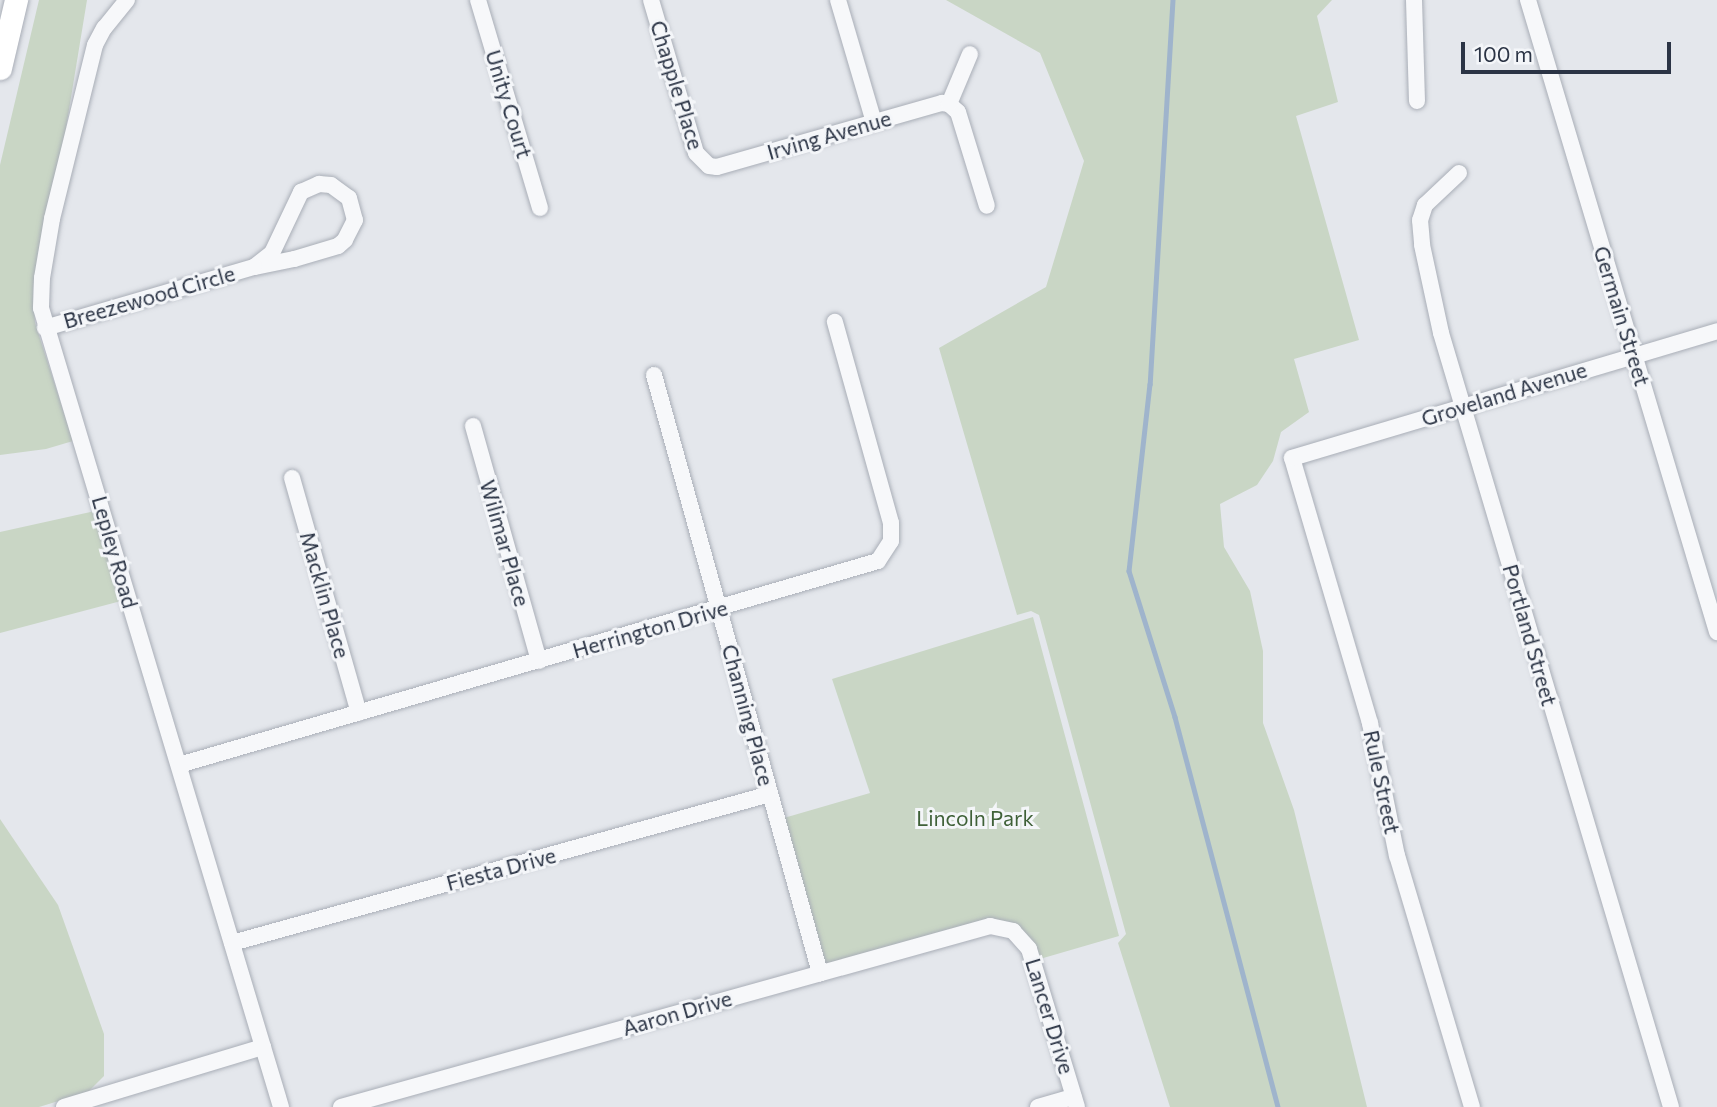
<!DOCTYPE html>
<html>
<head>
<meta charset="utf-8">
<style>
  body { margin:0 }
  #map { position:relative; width:1717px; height:1107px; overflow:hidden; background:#e4e7ec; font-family:Commissioner,sans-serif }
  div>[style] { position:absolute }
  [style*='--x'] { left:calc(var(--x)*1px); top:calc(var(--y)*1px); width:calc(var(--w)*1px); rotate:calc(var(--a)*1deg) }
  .green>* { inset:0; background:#c9d6c5 }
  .stream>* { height:4.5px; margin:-2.25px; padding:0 2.25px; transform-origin:2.25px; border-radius:2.25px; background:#9fb4cc }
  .roads { filter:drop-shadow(0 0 2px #a9aeb7) drop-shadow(0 0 2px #a9aeb7) }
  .minor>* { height:16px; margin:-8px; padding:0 8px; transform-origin:8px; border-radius:8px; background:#f7f8fa }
  .highway>* { height:23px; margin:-11.5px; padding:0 11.5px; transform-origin:11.5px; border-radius:11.5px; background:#fff }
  span { translate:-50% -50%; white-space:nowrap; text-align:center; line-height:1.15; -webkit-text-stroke:6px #f4f6f9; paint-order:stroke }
  .street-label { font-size:21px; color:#2b3445 }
  .park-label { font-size:21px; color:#3f6138 }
  .scale { position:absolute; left:1461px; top:42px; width:210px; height:32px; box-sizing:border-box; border:4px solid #2b3445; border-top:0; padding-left:9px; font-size:21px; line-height:24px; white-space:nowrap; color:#2b3445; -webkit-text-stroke:5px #f4f6f9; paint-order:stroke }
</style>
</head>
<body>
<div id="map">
  <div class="green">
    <div style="clip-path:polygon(39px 0,87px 0,64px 140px,44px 218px,33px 289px,35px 323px,73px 441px,46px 449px,0 455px,0 165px)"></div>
    <div style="clip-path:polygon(946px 0,1332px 0,1317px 16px,1338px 102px,1296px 116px,1359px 340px,1294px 359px,1309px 412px,1281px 432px,1273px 461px,1257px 485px,1220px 504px,1224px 547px,1250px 591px,1263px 651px,1263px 723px,1294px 810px,1367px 1107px,1170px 1107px,1118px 943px,1126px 934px,1039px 615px,1031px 611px,1017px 615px,939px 348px,1046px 287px,1084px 161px,1040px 53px)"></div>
    <div style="clip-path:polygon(95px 511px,121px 601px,0 633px,0 532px)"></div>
    <div style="clip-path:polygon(1033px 617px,1119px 936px,1033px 961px,1003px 927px,820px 973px,777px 820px,870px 793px,832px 679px)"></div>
    <div style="clip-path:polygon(0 819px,58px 905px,104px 1034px,104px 1076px,88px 1092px,39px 1107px,0 1107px)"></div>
  </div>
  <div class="stream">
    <div style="--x:1173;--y:0;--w:385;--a:93.4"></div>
    <div style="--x:1150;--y:384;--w:188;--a:96.4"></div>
    <div style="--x:1129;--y:571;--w:153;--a:72.5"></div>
    <div style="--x:1175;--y:717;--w:403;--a:75.2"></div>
  </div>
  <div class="roads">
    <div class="minor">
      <div style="--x:127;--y:0;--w:36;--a:129"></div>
      <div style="--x:104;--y:28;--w:19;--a:118"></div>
      <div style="--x:95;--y:45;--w:179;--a:103.9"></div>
      <div style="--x:52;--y:219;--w:60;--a:99.6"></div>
      <div style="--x:42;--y:278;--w:30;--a:92"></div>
      <div style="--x:41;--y:308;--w:834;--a:73.28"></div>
      <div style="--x:478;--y:0;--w:217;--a:73.4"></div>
      <div style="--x:651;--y:0;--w:159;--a:73.6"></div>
      <div style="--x:696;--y:153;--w:18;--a:45"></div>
      <div style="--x:709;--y:166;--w:8;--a:7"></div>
      <div style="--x:717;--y:167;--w:234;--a:-15.9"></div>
      <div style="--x:942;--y:103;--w:7;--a:8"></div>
      <div style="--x:838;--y:0;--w:127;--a:73.6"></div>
      <div style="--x:1414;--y:0;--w:101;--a:88.3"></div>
      <div style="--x:1528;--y:0;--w:660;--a:73.35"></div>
      <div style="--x:949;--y:104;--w:12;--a:42"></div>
      <div style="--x:958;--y:112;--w:98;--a:72.9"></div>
      <div style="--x:949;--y:104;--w:54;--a:-67.2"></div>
      <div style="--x:1459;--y:173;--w:47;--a:136.7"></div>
      <div style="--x:1425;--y:205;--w:16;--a:108"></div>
      <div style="--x:1420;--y:220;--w:25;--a:85"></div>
      <div style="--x:1422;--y:245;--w:90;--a:77.8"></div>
      <div style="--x:1441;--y:333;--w:807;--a:73.45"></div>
      <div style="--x:319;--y:184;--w:12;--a:5"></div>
      <div style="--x:331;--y:185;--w:22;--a:36"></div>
      <div style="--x:349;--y:198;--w:23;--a:75"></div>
      <div style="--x:355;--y:220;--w:22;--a:117"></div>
      <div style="--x:345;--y:240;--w:9;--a:139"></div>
      <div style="--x:338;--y:246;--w:46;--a:163.5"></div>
      <div style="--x:294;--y:259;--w:41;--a:168.7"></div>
      <div style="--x:254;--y:267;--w:23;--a:-38"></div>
      <div style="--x:272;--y:253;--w:68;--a:-64.6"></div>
      <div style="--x:301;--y:192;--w:20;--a:-24"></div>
      <div style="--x:45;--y:328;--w:218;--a:-16.3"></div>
      <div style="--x:654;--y:375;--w:621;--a:74.49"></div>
      <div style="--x:473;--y:426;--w:244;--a:74.3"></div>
      <div style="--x:292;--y:478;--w:244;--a:74.1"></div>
      <div style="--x:179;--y:765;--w:728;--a:-16.27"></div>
      <div style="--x:878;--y:561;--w:24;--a:-57"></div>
      <div style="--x:891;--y:541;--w:18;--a:-90"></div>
      <div style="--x:891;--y:523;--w:209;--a:-105.6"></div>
      <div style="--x:232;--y:943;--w:558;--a:-15.48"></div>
      <div style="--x:64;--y:1107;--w:208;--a:-16.8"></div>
      <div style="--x:341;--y:1107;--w:674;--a:-15.58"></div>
      <div style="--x:990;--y:926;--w:24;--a:12"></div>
      <div style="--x:1013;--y:931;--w:24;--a:48"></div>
      <div style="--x:1029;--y:949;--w:165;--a:73.1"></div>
      <div style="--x:1038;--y:1107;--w:37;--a:-16"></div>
      <div style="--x:1472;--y:1107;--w:262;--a:-106.6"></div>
      <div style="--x:1397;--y:856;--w:136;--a:-101.5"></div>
      <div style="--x:1370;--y:723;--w:276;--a:-106.4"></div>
      <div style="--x:1292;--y:458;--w:444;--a:-16.6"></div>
    </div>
    <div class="highway">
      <div style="--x:0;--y:68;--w:70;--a:-76.8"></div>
    </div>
  </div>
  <div class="street-label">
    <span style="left:677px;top:85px;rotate:73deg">Chapple Place</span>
    <span style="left:509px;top:104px;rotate:73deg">Unity Court</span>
    <span style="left:829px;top:135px;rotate:-16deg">Irving Avenue</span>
    <span style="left:149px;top:297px;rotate:-16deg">Breezewood Circle</span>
    <span style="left:1622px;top:316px;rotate:73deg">Germain Street</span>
    <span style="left:1504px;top:394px;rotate:-17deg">Groveland Avenue</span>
    <span style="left:505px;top:543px;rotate:74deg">Wilimar Place</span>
    <span style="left:115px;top:552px;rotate:74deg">Lepley Road</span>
    <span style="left:325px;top:595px;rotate:74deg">Macklin Place</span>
    <span style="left:650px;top:629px;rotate:-16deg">Herrington Drive</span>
    <span style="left:1530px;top:635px;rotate:74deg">Portland Street</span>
    <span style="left:748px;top:715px;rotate:75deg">Channing Place</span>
    <span style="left:1382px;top:782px;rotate:78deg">Rule Street</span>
    <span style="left:501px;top:869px;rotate:-15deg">Fiesta Drive</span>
    <span style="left:677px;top:1013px;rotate:-16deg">Aaron Drive</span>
    <span style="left:1050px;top:1016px;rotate:73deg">Lancer Drive</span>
  </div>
  <div class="park-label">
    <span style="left:975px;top:818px">Lincoln Park</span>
  </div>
  <div class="scale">100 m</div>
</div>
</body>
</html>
